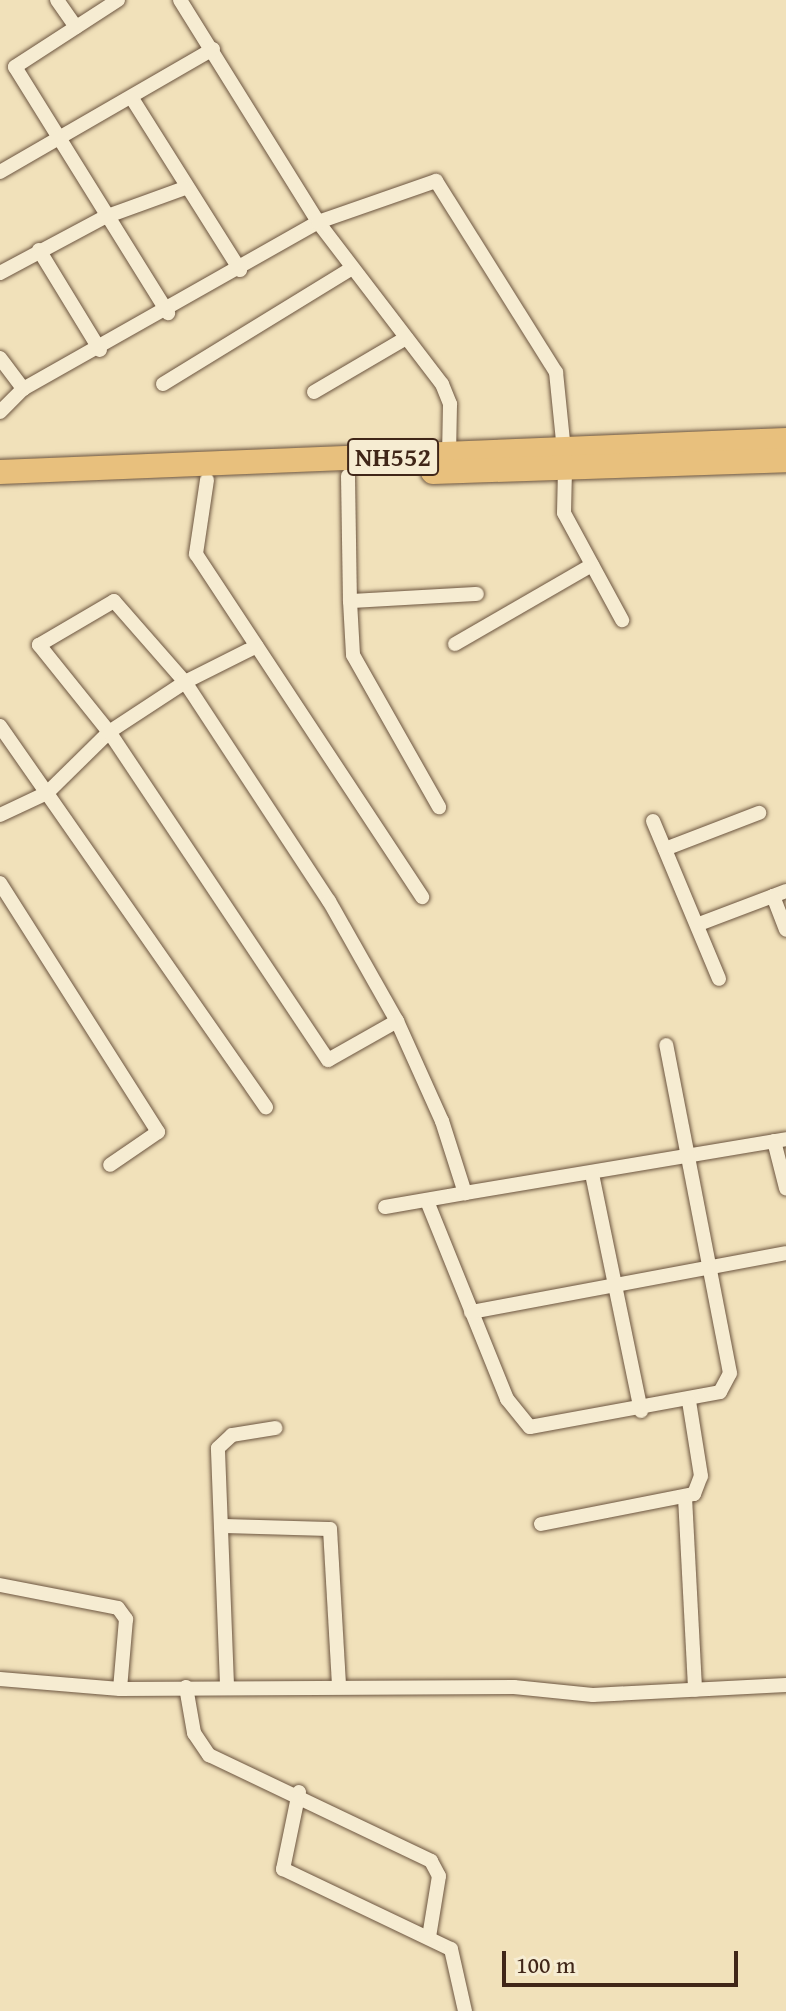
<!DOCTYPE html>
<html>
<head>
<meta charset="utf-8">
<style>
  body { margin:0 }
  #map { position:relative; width:786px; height:2011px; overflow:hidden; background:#f1e1ba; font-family:"Gentium Book Plus",serif }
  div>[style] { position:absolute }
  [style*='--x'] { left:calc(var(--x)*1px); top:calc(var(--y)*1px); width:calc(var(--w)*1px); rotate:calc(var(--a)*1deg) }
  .roads { filter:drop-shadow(0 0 2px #6c5540) drop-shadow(0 0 2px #6c5540) }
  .street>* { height:14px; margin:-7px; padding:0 7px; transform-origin:7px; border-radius:7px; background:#f6ecd2 }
  .highway>* { height:24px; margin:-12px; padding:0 12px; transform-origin:12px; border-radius:12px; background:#e8c07d }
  span { translate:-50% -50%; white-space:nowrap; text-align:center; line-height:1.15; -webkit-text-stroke:7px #f6ecd2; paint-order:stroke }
  .shield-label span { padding:2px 6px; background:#f6ecd2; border:2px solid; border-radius:6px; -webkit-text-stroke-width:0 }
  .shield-label { font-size:26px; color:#402618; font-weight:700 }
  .scale { position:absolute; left:502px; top:1951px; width:236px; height:36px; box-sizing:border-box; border:4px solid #402618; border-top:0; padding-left:10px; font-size:24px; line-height:28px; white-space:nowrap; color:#402618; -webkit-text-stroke:6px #f6ecd2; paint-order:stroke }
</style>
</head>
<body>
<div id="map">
  <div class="roads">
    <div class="street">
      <div style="--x:57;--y:0;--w:33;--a:55"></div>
      <div style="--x:118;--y:0;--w:123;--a:147"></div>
      <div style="--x:15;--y:67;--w:290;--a:58.1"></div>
      <div style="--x:180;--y:0;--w:261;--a:58.1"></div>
      <div style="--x:318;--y:222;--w:204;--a:52.6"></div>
      <div style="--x:442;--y:384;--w:22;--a:68"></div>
      <div style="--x:450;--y:404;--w:51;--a:91.1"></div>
      <div style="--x:133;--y:100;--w:201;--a:57.8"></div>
      <div style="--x:0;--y:172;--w:246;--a:-30"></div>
      <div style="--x:39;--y:250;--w:117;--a:58.6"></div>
      <div style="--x:0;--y:273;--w:119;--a:-28.1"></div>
      <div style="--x:105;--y:217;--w:85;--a:-19.9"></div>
      <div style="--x:0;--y:358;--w:39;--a:53"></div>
      <div style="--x:163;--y:384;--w:220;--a:-31.5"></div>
      <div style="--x:314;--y:392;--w:107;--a:-30.4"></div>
      <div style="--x:0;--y:412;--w:33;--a:-45"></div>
      <div style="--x:23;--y:389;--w:339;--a:-29.5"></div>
      <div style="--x:318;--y:222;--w:125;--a:-19.2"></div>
      <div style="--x:436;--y:181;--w:226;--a:57.9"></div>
      <div style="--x:556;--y:372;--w:79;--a:84.2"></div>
      <div style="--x:565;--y:469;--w:44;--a:91.3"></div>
      <div style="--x:564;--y:513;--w:122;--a:61.5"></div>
      <div style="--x:348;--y:476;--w:125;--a:89.1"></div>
      <div style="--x:350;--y:601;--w:127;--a:-3.2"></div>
      <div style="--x:207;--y:480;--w:75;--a:98.5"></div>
      <div style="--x:196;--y:554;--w:411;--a:56.6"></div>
      <div style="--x:350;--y:601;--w:54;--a:86.8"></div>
      <div style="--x:353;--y:655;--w:175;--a:60.5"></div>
      <div style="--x:455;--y:644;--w:158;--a:-30"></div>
      <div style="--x:0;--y:726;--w:465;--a:55.1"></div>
      <div style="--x:0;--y:815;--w:52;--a:-25.1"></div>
      <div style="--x:47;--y:793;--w:87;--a:-44.5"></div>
      <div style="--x:109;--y:732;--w:91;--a:-33.3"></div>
      <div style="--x:185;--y:682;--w:80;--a:-26.6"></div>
      <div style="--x:653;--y:821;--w:171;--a:67.3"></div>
      <div style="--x:665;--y:849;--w:101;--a:-21"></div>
      <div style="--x:0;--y:883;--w:295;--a:57.6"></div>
      <div style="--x:158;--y:1132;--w:58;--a:145.5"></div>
      <div style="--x:786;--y:891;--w:14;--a:159"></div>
      <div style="--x:773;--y:896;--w:36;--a:69"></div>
      <div style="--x:699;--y:924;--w:79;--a:-20.7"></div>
      <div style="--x:397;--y:1021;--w:79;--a:150.5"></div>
      <div style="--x:328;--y:1060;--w:394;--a:-123.7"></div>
      <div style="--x:109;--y:732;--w:112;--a:-128.8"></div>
      <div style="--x:39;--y:645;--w:87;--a:-30.4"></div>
      <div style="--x:114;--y:601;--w:108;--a:48.8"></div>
      <div style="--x:185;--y:682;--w:262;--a:56.7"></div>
      <div style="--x:329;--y:901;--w:138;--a:60.5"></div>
      <div style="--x:397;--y:1021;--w:110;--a:65.8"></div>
      <div style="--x:442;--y:1121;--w:76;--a:72.3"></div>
      <div style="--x:465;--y:1193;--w:326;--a:-9.5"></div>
      <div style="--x:774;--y:1141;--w:49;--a:75.7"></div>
      <div style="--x:592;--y:1174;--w:242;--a:78.3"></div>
      <div style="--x:427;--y:1201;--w:214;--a:68"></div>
      <div style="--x:507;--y:1399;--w:36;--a:51"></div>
      <div style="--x:530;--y:1427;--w:193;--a:-10.4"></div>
      <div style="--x:720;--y:1392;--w:21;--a:-62"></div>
      <div style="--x:730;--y:1373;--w:334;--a:-101"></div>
      <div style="--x:385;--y:1207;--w:81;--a:-9.9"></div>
      <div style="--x:471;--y:1312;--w:320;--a:-10.6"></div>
      <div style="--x:685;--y:1497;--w:193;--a:87"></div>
      <div style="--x:541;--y:1524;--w:156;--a:-11.1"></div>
      <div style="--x:694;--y:1494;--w:19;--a:-69"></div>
      <div style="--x:701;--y:1476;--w:76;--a:-99.1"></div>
      <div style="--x:223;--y:1526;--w:107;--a:1.6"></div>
      <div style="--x:330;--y:1529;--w:157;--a:86.7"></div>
      <div style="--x:0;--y:1585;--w:120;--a:11"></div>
      <div style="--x:118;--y:1608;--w:14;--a:54"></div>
      <div style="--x:126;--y:1619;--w:70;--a:94.9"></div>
      <div style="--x:0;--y:1679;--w:120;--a:4.8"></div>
      <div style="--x:120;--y:1689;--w:394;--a:-0.3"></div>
      <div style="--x:514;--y:1687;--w:79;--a:5.8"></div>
      <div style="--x:593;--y:1695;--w:193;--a:-3"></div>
      <div style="--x:227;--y:1685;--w:237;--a:-92.2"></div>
      <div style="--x:218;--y:1448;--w:19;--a:-43"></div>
      <div style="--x:232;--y:1435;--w:44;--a:-9.2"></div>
      <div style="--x:186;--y:1687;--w:47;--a:80.1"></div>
      <div style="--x:194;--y:1733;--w:27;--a:56"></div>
      <div style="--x:209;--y:1755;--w:246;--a:25.5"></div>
      <div style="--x:431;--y:1861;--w:17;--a:62"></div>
      <div style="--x:439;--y:1876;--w:62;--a:99.3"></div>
      <div style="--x:299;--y:1792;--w:79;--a:101.7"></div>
      <div style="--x:283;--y:1869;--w:186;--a:25.5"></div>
      <div style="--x:451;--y:1949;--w:64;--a:77.3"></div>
    </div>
    <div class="highway">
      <div style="--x:0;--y:472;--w:787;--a:-2.33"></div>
      <div style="--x:433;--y:472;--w:353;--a:-1.9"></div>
    </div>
  </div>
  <div class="shield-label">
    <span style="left:393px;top:457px">NH552</span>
  </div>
  <div class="scale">100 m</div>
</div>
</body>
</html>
